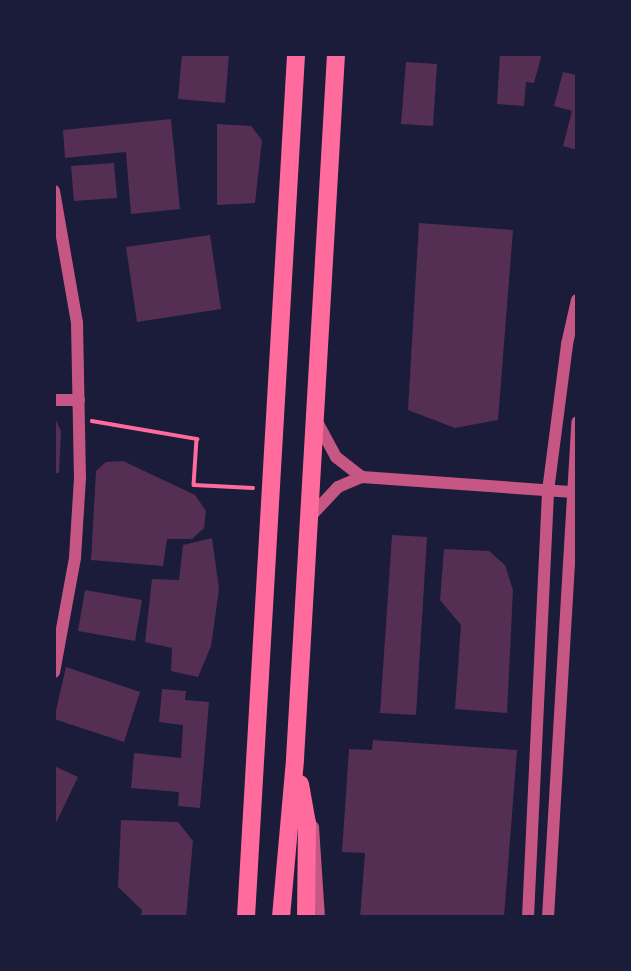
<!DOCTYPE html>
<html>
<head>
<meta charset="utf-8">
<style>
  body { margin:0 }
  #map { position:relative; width:631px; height:971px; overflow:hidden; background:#1b1b3a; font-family:Jost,sans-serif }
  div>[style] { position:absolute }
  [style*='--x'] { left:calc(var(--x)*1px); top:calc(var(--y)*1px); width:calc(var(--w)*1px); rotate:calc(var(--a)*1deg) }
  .building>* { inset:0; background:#542f53 }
  .path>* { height:3.5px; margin:-1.75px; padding:0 1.75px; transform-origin:1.75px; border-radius:1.75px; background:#ff6b9d }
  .tertiary>* { height:12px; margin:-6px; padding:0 6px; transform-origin:6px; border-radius:6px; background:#c65784 }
  .trunk>* { height:18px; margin:-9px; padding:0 9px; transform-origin:9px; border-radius:9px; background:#ff6b9d }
  span { translate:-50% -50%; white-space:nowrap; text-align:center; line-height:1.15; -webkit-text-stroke:5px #1b1b3a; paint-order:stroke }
  .frame { position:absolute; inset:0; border:56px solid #1b1b3a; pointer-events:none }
</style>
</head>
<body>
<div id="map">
  <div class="building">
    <div style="clip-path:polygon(182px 54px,229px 54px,225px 103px,178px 99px)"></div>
    <div style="clip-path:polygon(500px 54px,542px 54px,534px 83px,526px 82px,524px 106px,497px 104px)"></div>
    <div style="clip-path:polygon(406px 62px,437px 64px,433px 126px,401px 124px)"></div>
    <div style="clip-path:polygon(563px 72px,577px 75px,577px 150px,563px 146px,572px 111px,554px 106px)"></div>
    <div style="clip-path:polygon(171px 119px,180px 209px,131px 214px,126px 152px,65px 158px,63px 130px)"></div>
    <div style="clip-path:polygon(217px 124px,251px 126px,262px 140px,255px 203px,217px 205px)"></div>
    <div style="clip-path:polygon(114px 163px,117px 198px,74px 201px,71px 166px)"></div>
    <div style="clip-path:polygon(419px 223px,513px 230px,498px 420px,455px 428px,408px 410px)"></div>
    <div style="clip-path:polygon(210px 235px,221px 309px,137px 322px,126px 247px)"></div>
    <div style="clip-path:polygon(54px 416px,61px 431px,59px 473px,54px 473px)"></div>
    <div style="clip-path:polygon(123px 461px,195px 495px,206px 511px,204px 528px,192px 539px,167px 539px,163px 566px,91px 560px,96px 471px,106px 462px)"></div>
    <div style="clip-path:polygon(392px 535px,427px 537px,416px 715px,380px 713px)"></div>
    <div style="clip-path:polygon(212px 538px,219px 589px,211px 646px,198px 677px,171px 671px,172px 648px,145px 642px,152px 579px,179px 580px,183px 545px)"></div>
    <div style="clip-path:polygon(444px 549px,489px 551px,505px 565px,513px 590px,507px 713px,455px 709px,461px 625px,440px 600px)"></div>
    <div style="clip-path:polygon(85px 590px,142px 600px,135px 641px,78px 631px)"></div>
    <div style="clip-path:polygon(66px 667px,140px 692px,124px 742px,54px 719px)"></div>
    <div style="clip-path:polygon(162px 689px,186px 691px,185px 700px,209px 702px,200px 808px,178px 806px,179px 792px,131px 788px,134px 753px,181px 758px,183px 725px,159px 722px)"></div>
    <div style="clip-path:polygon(373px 740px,517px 750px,504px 917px,360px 917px,365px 853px,342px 852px,349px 749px,372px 750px)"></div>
    <div style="clip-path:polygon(54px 766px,78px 777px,54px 827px)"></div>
    <div style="clip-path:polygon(121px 820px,178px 822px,193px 841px,186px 917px,141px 917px,142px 910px,118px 887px)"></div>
  </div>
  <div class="path">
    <div style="--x:92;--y:421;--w:107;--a:9.7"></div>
    <div style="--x:197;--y:439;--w:46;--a:93.7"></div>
    <div style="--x:194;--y:485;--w:59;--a:2.9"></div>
  </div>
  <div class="tertiary">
    <div style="--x:54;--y:191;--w:134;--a:80.1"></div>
    <div style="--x:77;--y:323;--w:155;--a:88.9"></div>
    <div style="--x:80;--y:478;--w:80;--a:93.6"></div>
    <div style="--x:75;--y:558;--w:116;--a:100.4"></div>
    <div style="--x:54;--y:400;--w:25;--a:0"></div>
    <div style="--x:315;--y:418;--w:44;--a:61.7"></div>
    <div style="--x:336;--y:457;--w:33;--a:38"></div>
    <div style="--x:308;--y:519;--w:44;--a:-46.8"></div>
    <div style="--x:338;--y:487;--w:26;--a:-23"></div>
    <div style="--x:362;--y:477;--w:208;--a:4.1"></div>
    <div style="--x:313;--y:827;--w:90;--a:86.2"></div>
    <div style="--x:528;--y:917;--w:426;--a:-87.3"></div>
    <div style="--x:548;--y:491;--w:148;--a:-82.6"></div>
    <div style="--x:567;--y:344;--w:45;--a:-77.2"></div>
    <div style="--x:548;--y:917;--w:496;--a:-86.6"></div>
  </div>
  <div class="trunk">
    <div style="--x:300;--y:784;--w:40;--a:80"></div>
    <div style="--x:307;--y:823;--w:94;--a:90.6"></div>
    <div style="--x:246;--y:917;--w:864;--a:-86.68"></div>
    <div style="--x:281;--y:917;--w:159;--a:-84.9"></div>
    <div style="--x:295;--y:759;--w:706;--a:-86.67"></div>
  </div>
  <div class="frame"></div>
</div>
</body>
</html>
